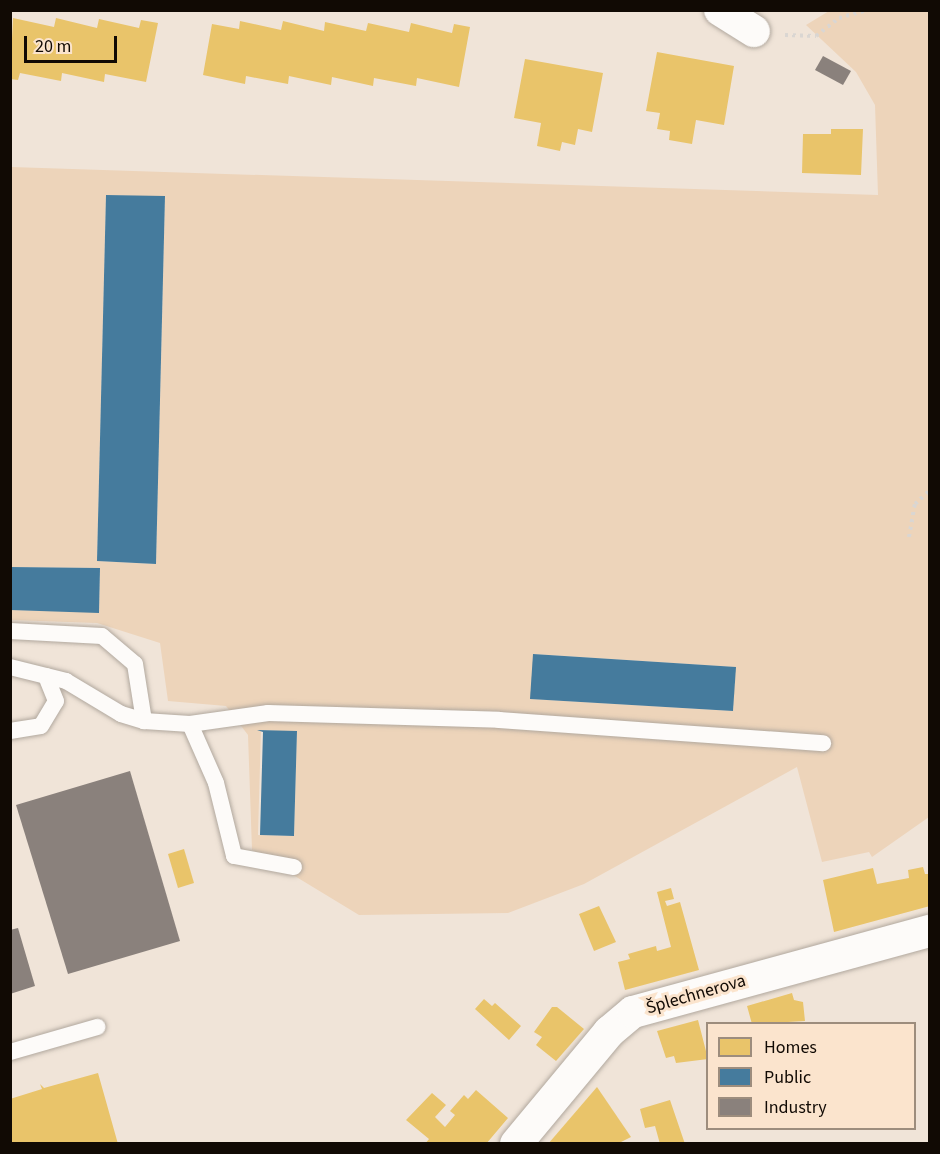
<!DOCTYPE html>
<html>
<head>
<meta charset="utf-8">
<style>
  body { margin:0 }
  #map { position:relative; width:940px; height:1154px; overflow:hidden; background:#f0e4d8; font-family:"Source Sans 3",sans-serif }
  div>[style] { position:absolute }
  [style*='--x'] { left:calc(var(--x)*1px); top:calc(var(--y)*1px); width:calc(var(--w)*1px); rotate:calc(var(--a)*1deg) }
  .green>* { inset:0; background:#edd4ba }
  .homes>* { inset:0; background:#e9c46a }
  .public>* { inset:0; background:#457b9d }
  .industry>* { inset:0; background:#8a817c }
  .path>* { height:4px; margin-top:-2px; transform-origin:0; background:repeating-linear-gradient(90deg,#dad6d2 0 3px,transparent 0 7.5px) }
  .roads { filter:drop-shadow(0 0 2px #b1a89e) drop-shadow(0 0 2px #b1a89e) }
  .service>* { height:16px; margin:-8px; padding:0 8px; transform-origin:8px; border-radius:8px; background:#fdfbf9 }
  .minor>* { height:32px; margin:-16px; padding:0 16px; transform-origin:16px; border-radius:16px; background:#fdfbf9 }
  span { translate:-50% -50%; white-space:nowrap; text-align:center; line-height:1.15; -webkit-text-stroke:6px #fbe4cd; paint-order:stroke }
  .street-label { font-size:18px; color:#110a04 }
  .frame { position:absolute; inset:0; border:12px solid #110a04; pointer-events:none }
  .legend { position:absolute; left:706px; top:1022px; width:210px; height:108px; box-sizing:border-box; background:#fbe4cd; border:2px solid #9d8d7d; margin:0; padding:8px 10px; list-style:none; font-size:18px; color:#110a04 }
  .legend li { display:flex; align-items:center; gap:12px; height:30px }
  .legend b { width:30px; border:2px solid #9d8d7d }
  .scale { position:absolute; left:24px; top:36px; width:93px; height:27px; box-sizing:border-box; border:3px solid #110a04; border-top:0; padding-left:8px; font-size:18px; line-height:21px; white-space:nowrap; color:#110a04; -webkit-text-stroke:4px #fbe4cd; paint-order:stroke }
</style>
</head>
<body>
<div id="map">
  <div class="green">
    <div style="clip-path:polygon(evenodd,829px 11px,929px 11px,929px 817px,872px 857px,869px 852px,822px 862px,797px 767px,584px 884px,508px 913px,359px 915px,252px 850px,248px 735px,226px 706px,168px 701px,160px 643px,97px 623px,11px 620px,11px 610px,99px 612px,100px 568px,11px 567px,11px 167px,878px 195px,875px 105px,856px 72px,806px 25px,829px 11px,106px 195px,165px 197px,156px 564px,97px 561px,106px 195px,829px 11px,534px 654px,735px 667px,733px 711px,531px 699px,534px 654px,829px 11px,261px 730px,297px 732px,294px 836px,258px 835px,261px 730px)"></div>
  </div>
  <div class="homes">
    <div style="clip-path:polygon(13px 18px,54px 27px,56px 18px,97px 28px,99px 19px,139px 28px,141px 20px,158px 23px,146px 82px,105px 74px,104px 82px,62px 73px,61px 81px,20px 73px,18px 80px,10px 79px)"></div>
    <div style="clip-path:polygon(240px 21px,281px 30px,283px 21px,324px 31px,325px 22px,366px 31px,368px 23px,409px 32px,411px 23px,452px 33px,454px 24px,470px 27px,459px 87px,417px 78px,416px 86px,374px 78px,373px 86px,332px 77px,331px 85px,289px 76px,288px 84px,246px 76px,245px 84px,203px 75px,212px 24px,239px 29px)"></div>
    <div style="clip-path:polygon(657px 52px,734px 66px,724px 125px,696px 120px,692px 144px,669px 140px,670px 131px,657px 129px,660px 113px,646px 111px)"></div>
    <div style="clip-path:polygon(525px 59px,603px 73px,592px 132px,578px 129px,575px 145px,562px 142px,560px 151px,537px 146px,541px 123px,514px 118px)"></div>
    <div style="clip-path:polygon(831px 129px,863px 129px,861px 175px,802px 173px,803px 134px,831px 134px)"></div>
    <div style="clip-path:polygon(184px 849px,194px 883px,178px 888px,168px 854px)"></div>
    <div style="clip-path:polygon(923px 867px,925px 874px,930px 874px,930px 906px,834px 932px,823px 880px,873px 868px,877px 884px,909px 878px,908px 870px)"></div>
    <div style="clip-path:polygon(671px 888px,674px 899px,665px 901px,667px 906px,680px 902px,699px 970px,625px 990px,618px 962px,630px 959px,628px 954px,656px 946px,657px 951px,671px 947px,657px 892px)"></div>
    <div style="clip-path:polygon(599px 906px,616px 942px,594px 951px,579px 914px)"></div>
    <div style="clip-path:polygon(792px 993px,794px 1000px,803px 1002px,805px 1021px,752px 1024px,747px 1006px)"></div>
    <div style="clip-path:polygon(484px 999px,492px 1006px,495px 1003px,521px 1026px,509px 1040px,475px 1009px)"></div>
    <div style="clip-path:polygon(552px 1007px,557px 1007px,584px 1029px,556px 1061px,536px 1045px,542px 1037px,534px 1032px)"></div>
    <div style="clip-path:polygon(698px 1020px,708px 1059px,676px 1063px,674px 1056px,666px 1058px,657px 1031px)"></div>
    <div style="clip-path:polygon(98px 1073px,118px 1144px,10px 1144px,10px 1099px,42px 1089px,40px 1084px,44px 1088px)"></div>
    <div style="clip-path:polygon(597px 1087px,631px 1137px,617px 1144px,548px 1144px)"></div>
    <div style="clip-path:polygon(476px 1090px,508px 1118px,486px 1144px,425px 1144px,429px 1139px,406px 1120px,432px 1093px,446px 1105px,435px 1117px,445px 1127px,455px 1115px,450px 1111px,464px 1095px,468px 1099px)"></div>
    <div style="clip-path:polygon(670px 1100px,685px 1144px,660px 1144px,655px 1126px,645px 1128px,640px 1109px)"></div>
  </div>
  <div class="public">
    <div style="clip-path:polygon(106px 195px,165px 196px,156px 564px,97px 561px)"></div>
    <div style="clip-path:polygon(10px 567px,100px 568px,99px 613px,10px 610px)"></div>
    <div style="clip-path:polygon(533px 654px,736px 667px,733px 711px,530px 699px)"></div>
    <div style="clip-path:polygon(257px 730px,297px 731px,294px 836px,260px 835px,263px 732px)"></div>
  </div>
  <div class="industry">
    <div style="clip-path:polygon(823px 56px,851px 71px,843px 85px,815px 70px)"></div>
    <div style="clip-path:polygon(130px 771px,180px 941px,68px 974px,16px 805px)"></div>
    <div style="clip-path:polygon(18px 928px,35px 986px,10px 994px,10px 930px)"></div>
  </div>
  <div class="path">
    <div style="--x:785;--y:35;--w:31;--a:2"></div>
    <div style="--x:816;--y:36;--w:29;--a:-38"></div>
    <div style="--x:839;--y:18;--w:29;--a:-16"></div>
    <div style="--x:909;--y:537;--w:34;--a:-80"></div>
    <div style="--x:915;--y:504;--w:21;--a:-43"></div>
  </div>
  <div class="roads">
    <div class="service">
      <div style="--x:10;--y:631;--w:92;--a:3.1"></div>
      <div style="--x:102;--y:636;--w:43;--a:40.3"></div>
      <div style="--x:135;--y:664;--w:58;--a:81"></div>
      <div style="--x:10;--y:667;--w:58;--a:14"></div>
      <div style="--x:66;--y:681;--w:64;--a:31"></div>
      <div style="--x:121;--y:714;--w:24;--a:17"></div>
      <div style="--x:144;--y:721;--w:46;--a:3.7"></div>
      <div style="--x:190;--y:724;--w:64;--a:66.2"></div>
      <div style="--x:216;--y:783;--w:75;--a:76.1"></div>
      <div style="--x:234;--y:856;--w:61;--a:10.4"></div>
      <div style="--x:190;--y:724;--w:79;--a:-8"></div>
      <div style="--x:268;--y:713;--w:231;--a:1.7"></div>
      <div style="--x:499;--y:720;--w:325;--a:4.1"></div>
      <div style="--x:10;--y:731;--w:31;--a:-9"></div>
      <div style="--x:41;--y:726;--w:29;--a:-59"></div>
      <div style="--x:56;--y:701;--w:27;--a:-112"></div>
      <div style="--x:10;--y:1052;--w:91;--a:-16"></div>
    </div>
    <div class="minor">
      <div style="--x:720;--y:10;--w:40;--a:32"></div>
      <div style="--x:516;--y:1144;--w:146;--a:-50.3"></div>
      <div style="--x:609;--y:1032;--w:31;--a:-40"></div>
      <div style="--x:633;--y:1012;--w:308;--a:-15.3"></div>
    </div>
  </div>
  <div class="street-label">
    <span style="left:696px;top:995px;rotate:-16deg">Šplechnerova</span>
  </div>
  <div class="frame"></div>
  <ul class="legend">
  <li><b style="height:16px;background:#e9c46a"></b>Homes</li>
  <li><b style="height:16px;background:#457b9d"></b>Public</li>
  <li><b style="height:16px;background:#8a817c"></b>Industry</li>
  </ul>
  <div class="scale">20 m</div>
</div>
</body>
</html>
